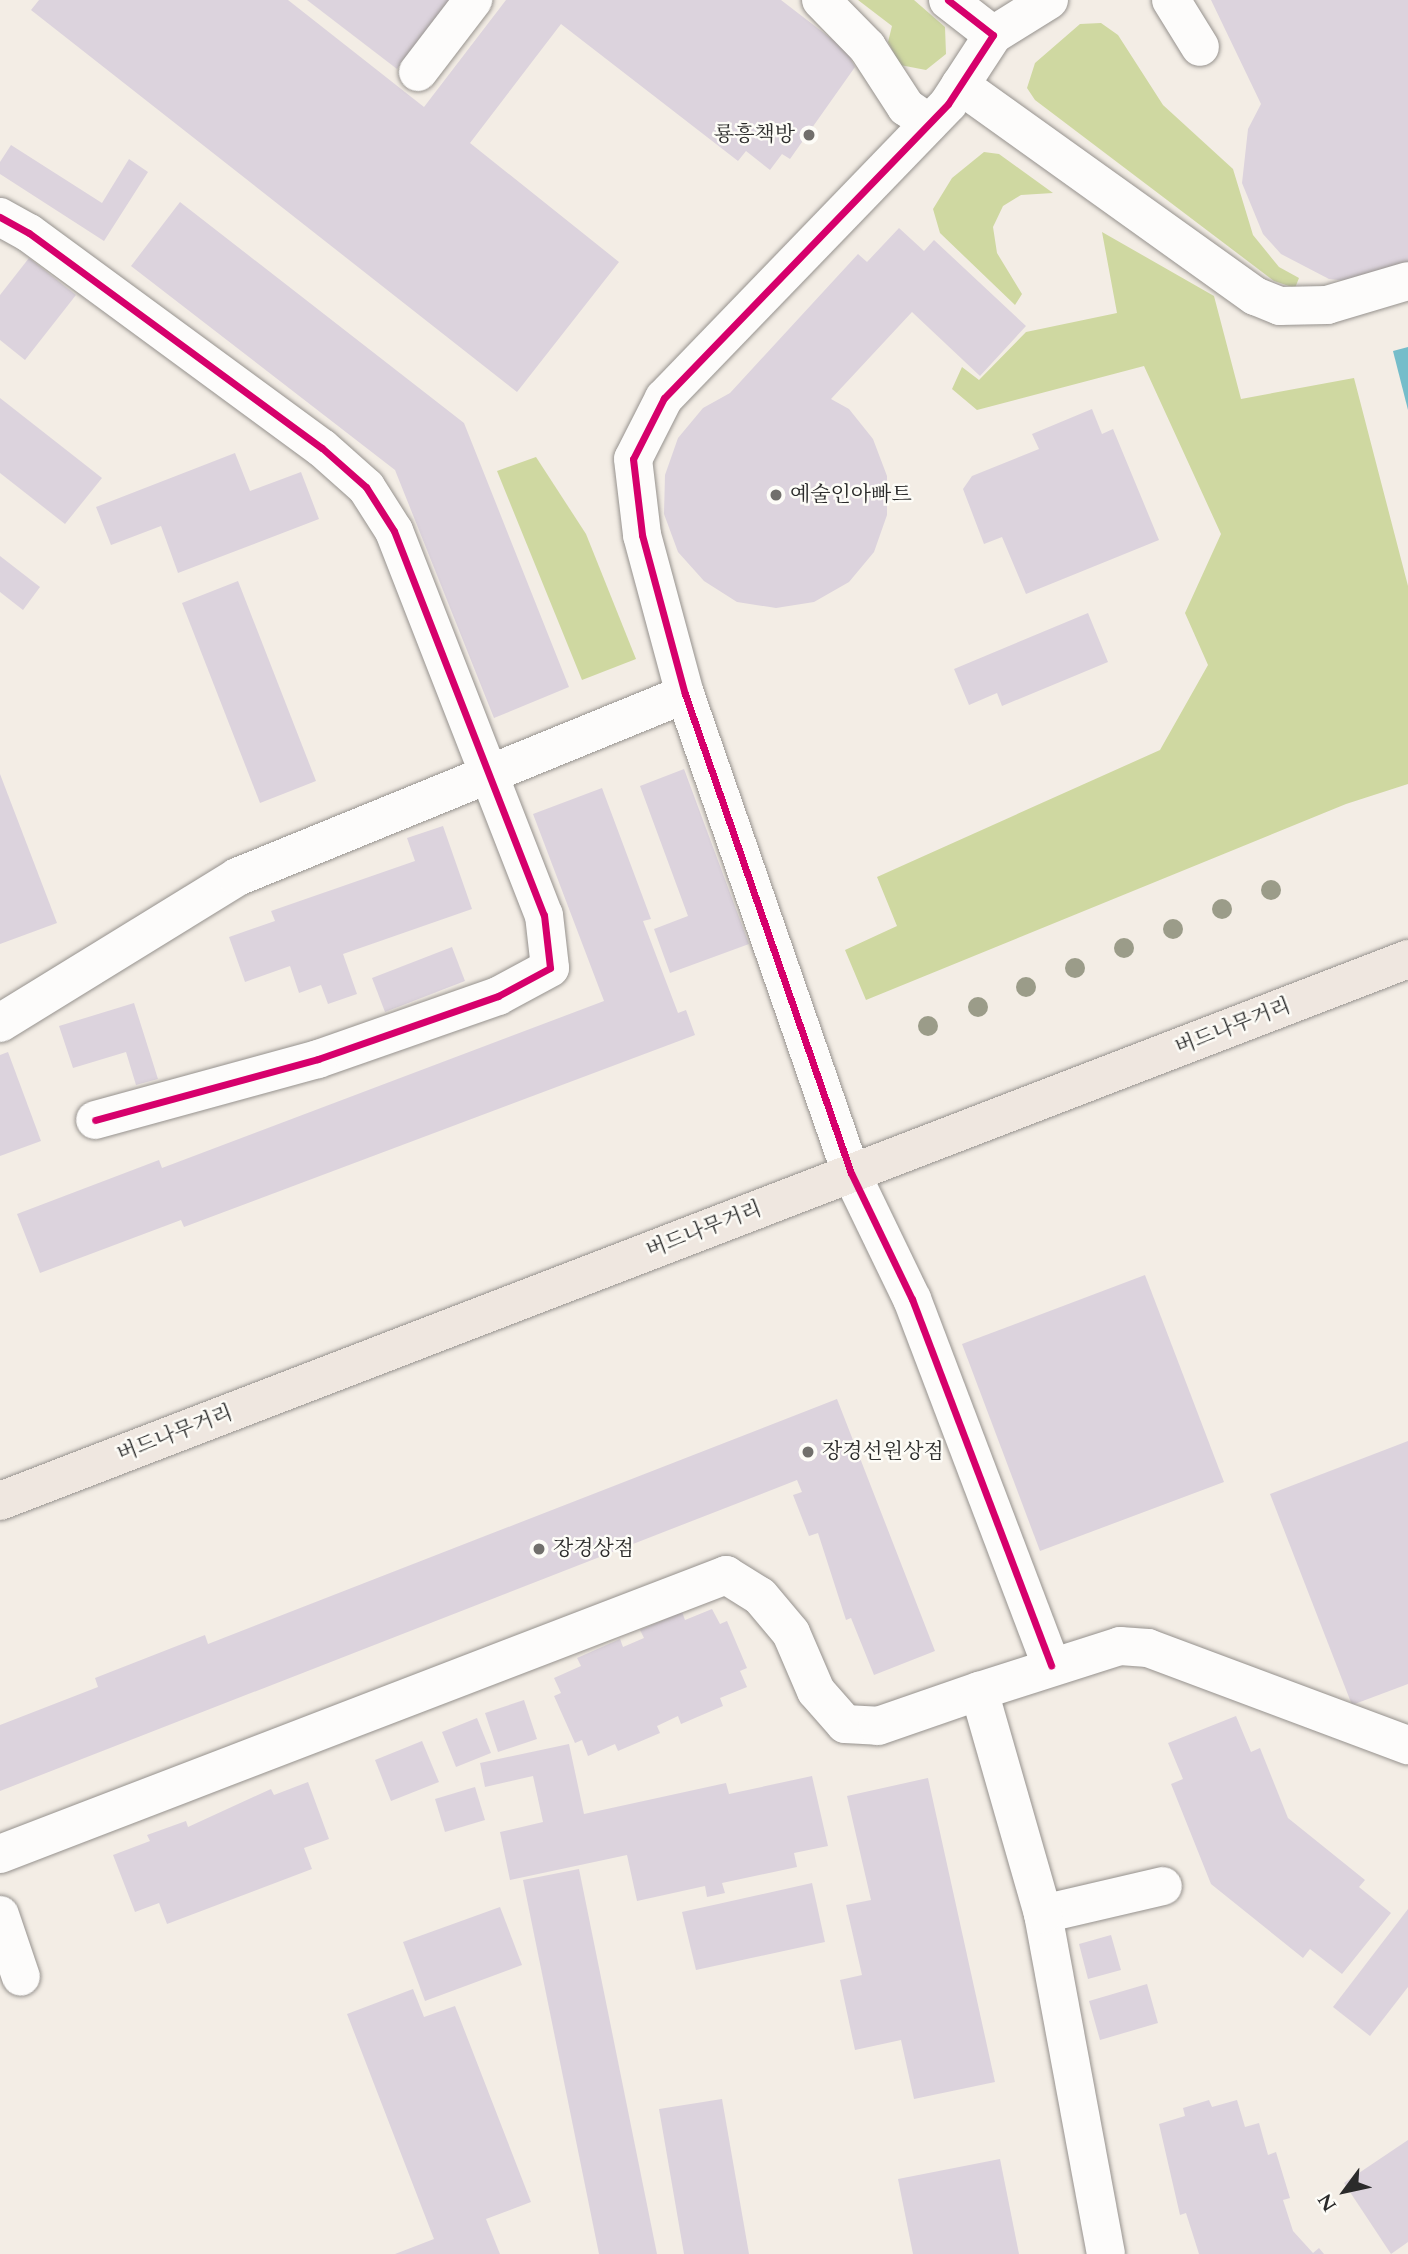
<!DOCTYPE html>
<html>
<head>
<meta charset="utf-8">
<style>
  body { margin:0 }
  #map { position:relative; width:1408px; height:2254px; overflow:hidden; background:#f3ede5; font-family:Cardo,"Noto Serif KR",serif }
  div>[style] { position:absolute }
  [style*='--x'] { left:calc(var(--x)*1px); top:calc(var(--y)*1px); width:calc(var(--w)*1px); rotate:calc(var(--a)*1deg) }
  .green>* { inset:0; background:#cfd8a1 }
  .water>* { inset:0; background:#75bdca }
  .building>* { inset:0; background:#dcd3dd }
  .roads { filter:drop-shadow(0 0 2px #96928e) drop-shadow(0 0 2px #96928e) }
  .minor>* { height:38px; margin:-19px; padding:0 19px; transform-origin:19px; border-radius:19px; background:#fdfcfb }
  .major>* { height:38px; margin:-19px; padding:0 19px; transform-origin:19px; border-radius:19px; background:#efe7e0 }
  .cycleway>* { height:7px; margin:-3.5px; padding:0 3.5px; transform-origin:3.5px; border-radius:3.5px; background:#d6006c }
  .trees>* { width:20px; height:20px; margin:-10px; border-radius:50%; background:#9b9c89 }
  .dots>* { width:19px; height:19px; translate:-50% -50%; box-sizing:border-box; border:4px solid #fdfcf7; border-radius:50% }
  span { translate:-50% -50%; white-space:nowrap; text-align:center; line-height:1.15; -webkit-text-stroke:5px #fdfcf7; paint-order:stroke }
  .poi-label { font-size:21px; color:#2b2b2b }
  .right { translate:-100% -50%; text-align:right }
  .left { translate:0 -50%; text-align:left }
  .street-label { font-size:21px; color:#2b2b2b }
  .north { position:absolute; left:1310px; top:2156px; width:70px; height:70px; -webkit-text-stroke:5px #fdfcf7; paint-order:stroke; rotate:237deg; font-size:19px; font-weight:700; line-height:28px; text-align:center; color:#2b2b2b }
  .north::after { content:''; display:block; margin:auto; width:24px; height:32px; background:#2b2b2b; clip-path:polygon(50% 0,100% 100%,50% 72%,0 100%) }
</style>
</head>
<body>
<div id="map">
  <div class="green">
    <div style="clip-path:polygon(858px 0,914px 0,945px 27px,946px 54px,926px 70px,900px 65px,888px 42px,892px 26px)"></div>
    <div style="clip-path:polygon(1101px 23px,1118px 35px,1163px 105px,1233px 169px,1253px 235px,1279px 267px,1299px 278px,1295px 288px,1274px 281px,1035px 100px,1027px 88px,1035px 63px,1080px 24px)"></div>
    <div style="clip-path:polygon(984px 152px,999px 154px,1053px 193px,1021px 195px,1003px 206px,993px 227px,997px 253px,1022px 294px,1015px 305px,940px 233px,933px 209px,952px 178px)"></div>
    <div style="clip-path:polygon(1102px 232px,1214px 296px,1241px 399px,1354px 378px,1408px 586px,1408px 784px,1346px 804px,866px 1000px,845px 950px,897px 926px,877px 877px,1160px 750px,1208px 665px,1185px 613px,1221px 534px,1144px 366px,977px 410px,952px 389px,962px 367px,979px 380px,1026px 332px,1117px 313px)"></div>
    <div style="clip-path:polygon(536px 457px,586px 534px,636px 659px,582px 680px,497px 471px)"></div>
  </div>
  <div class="water">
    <div style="clip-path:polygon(1408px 347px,1408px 410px,1393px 351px)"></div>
  </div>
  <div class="building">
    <div style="clip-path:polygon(39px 0,288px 0,424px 107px,506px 0,781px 0,846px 50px,855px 67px,790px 159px,782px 154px,770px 170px,746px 151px,738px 161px,561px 24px,470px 143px,619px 262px,517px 392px,31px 10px)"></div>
    <div style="clip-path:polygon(307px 0,450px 0,397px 69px)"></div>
    <div style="clip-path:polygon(1211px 0,1408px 0,1408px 269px,1357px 282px,1329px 279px,1281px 254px,1263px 234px,1242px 183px,1248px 129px,1261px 104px)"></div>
    <div style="clip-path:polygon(11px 145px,102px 203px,129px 159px,148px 172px,104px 241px,0 174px,0 162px)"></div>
    <div style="clip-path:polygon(180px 202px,464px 423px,569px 687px,494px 718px,395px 470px,131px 266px)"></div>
    <div style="clip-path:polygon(899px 228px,924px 251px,934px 240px,1026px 326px,980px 376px,912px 312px,831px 399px,849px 409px,873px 439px,887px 476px,887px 515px,874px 552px,849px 582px,814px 602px,776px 608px,737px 602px,704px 581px,678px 552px,664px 514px,665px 475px,678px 438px,703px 408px,730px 393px,858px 254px,867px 262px)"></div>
    <div style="clip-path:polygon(29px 258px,76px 295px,25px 360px,0 340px,0 295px)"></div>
    <div style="clip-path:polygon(0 398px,102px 478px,65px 524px,0 473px)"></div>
    <div style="clip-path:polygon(1092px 409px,1102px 434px,1113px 429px,1159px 540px,1026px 594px,1002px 537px,984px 544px,963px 489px,972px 476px,1039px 449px,1032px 434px)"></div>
    <div style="clip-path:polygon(235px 453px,250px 491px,301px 472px,319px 519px,178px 573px,161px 526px,111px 545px,96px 507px)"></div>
    <div style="clip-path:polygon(0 556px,40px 587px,23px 610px,0 592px)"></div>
    <div style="clip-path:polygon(238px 581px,316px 781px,260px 803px,182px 603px)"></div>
    <div style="clip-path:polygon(1088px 613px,1108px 662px,1002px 706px,997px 693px,969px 705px,954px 669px)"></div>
    <div style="clip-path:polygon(684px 769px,749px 944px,670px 973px,654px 929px,688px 916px,640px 786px)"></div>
    <div style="clip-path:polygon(0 774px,57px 923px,0 944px)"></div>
    <div style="clip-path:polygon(602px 788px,651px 919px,643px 921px,678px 1013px,686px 1010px,695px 1035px,184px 1227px,181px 1220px,40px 1273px,17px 1214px,159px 1160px,162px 1168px,604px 1001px,533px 814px)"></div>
    <div style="clip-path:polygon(443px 826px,472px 909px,343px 954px,357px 994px,328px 1004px,321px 985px,299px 993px,290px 966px,245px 982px,229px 937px,275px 921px,271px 911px,415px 861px,407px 838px)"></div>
    <div style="clip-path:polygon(452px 947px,465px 981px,385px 1012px,372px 978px)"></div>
    <div style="clip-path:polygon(134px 1003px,158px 1079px,136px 1085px,126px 1052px,73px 1068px,59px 1026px)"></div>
    <div style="clip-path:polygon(8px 1052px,41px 1141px,0 1156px,0 1055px)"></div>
    <div style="clip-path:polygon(1145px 1275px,1224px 1482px,1040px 1551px,962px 1344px)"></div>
    <div style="clip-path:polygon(837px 1399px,935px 1651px,874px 1675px,851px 1618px,846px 1620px,818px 1533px,809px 1536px,793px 1495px,802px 1492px,797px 1480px,0 1791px,0 1725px,98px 1687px,95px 1678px,205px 1635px,208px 1644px)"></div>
    <div style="clip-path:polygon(1408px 1441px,1408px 1684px,1352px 1705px,1270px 1494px)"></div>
    <div style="clip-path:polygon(712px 1609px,720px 1624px,727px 1621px,747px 1668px,740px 1671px,747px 1687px,720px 1698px,723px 1706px,681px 1724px,678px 1716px,657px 1726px,660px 1733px,618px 1751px,615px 1744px,588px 1756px,582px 1740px,575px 1743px,554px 1696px,561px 1693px,554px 1678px,581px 1666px,577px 1658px,620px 1639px,623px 1647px,644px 1638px,640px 1630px,682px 1612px,685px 1620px)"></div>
    <div style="clip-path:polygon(524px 1700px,537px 1739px,498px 1752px,485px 1713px)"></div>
    <div style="clip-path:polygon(1236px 1716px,1251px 1752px,1260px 1748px,1288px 1818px,1365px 1880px,1359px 1887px,1391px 1913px,1342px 1974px,1310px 1949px,1303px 1958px,1211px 1884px,1171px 1784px,1183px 1779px,1168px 1743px)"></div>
    <div style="clip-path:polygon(477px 1718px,491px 1753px,456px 1767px,442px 1732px)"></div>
    <div style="clip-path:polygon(422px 1741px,439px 1782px,391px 1801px,375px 1760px)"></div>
    <div style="clip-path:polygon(569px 1744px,584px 1814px,726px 1783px,729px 1794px,812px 1776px,828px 1846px,794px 1853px,797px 1867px,722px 1883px,725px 1893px,707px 1897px,705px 1886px,637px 1901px,627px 1855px,510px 1880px,500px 1832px,543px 1822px,533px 1776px,485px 1787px,480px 1763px)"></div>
    <div style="clip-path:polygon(928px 1778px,995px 2082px,914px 2099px,901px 2040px,855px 2050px,840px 1980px,862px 1975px,846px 1905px,871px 1900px,847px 1796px)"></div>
    <div style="clip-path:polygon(308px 1782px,329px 1839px,304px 1848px,312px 1869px,167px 1924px,159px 1903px,135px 1912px,113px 1855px,150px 1841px,147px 1835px,186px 1821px,188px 1827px,271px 1789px,274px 1795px)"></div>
    <div style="clip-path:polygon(475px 1787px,485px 1820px,445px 1832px,435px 1799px)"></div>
    <div style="clip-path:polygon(579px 1869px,657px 2254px,599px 2254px,523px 1880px)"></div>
    <div style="clip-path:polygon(812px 1883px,825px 1942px,696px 1970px,682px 1912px)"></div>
    <div style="clip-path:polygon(500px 1907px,522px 1965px,425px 2001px,403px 1942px)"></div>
    <div style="clip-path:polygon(1408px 1909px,1408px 1987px,1370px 2036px,1333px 2007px)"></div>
    <div style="clip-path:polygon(1111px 1935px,1121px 1970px,1088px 1979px,1079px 1944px)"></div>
    <div style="clip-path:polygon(1147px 1984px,1158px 2023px,1100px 2040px,1089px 2001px)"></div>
    <div style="clip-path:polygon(413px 1989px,424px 2017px,455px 2006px,531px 2202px,486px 2219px,500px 2254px,395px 2254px,434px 2239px,347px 2014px)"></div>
    <div style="clip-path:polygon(722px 2099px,749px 2254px,684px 2254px,659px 2109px)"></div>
    <div style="clip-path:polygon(1209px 2100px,1212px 2107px,1237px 2100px,1245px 2127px,1259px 2123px,1268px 2155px,1276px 2152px,1290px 2198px,1283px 2200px,1293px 2231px,1313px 2253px,1319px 2248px,1324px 2254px,1199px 2254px,1186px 2213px,1180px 2215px,1159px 2124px,1185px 2116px,1183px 2108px)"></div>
    <div style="clip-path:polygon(1408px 2140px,1408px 2242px,1391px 2254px,1344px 2183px)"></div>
    <div style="clip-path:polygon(1000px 2159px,1019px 2254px,913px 2254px,898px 2179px)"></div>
  </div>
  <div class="roads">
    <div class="minor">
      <div style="--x:821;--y:0;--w:66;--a:45.6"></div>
      <div style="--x:867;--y:47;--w:72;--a:57"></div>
      <div style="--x:906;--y:107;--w:28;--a:35"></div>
      <div style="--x:948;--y:0;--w:57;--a:37.9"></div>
      <div style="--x:993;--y:35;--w:82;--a:123.1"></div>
      <div style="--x:948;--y:104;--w:409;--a:134"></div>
      <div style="--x:664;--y:398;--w:68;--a:116.9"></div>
      <div style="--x:633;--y:459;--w:77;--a:83.2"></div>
      <div style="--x:642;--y:535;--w:165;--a:74.9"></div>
      <div style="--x:685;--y:694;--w:507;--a:70.89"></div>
      <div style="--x:851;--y:1173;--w:140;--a:64.2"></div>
      <div style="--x:912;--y:1299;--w:392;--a:69.2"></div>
      <div style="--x:1171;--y:0;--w:55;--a:58.3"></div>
      <div style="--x:993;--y:35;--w:66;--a:-32"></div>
      <div style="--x:418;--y:72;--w:91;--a:-52.6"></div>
      <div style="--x:960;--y:85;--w:363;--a:35.6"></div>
      <div style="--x:1255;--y:296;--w:27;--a:22"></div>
      <div style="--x:1280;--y:306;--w:47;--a:-1.2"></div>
      <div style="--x:1327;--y:305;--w:84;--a:-16.5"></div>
      <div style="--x:0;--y:217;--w:33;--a:29"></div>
      <div style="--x:29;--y:233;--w:363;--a:36.3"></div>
      <div style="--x:322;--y:448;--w:59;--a:41.6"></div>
      <div style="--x:366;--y:487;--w:52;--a:57.5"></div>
      <div style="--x:394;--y:531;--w:412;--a:68.7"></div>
      <div style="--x:544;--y:915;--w:53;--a:83.5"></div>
      <div style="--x:550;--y:968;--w:59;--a:151.7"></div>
      <div style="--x:498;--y:996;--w:191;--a:160.7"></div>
      <div style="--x:318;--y:1059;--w:231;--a:164.7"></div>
      <div style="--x:0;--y:1023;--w:278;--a:-31.6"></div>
      <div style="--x:237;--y:877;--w:484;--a:-22.2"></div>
      <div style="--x:0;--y:1854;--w:778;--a:-21.02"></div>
      <div style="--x:726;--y:1575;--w:40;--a:32"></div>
      <div style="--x:760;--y:1596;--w:48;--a:50"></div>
      <div style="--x:791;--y:1633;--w:63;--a:66.7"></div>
      <div style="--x:816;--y:1691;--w:44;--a:48.7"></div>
      <div style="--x:845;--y:1724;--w:33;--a:3"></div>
      <div style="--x:878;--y:1726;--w:107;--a:-19.1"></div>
      <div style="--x:1043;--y:1914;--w:123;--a:-13.1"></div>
      <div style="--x:0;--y:1915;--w:65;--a:71.3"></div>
      <div style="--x:1106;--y:2254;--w:346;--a:-100.5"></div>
      <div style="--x:1043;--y:1914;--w:232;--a:-106"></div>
      <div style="--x:979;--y:1691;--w:148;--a:-17.7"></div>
      <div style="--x:1120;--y:1646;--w:28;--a:4"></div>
      <div style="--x:1148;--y:1648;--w:278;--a:20.5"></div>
    </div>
    <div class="major">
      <div style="--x:0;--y:1501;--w:1509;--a:-21.05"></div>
    </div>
  </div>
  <div class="cycleway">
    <div style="--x:948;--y:0;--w:57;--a:37.9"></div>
    <div style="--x:993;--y:35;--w:82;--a:123.1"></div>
    <div style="--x:948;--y:104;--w:409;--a:134"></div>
    <div style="--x:664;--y:398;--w:68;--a:116.9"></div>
    <div style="--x:633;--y:459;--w:77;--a:83.2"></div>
    <div style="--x:642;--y:535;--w:165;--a:74.9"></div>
    <div style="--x:685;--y:694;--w:507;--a:70.89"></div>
    <div style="--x:851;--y:1173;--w:140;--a:64.2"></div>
    <div style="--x:912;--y:1299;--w:392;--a:69.2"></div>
    <div style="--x:0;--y:217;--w:33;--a:29"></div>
    <div style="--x:29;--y:233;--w:363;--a:36.3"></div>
    <div style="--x:322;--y:448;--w:59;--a:41.6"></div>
    <div style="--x:366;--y:487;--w:52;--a:57.5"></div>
    <div style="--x:394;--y:531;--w:412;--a:68.7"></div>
    <div style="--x:544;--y:915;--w:53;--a:83.5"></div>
    <div style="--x:550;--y:968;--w:59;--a:151.7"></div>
    <div style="--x:498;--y:996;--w:191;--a:160.7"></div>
    <div style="--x:318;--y:1059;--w:231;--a:164.7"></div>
  </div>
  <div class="trees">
    <div style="left:1271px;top:890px"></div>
    <div style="left:1222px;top:909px"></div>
    <div style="left:1173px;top:929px"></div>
    <div style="left:1124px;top:948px"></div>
    <div style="left:1075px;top:968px"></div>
    <div style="left:1026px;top:987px"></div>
    <div style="left:978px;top:1007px"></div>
    <div style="left:928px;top:1026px"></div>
  </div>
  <div class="dots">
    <div style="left:809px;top:135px;background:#716f6c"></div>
    <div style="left:776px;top:495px;background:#716f6c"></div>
    <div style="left:808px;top:1452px;background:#716f6c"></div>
    <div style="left:539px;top:1549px;background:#716f6c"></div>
  </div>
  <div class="poi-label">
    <span class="right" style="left:795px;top:135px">룡흥책방</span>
    <span class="left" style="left:790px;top:495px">예술인아빠트</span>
    <span class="left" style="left:822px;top:1452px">장경선원상점</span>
    <span class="left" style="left:553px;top:1549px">장경상점</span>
  </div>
  <div class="street-label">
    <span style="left:1233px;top:1027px;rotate:-21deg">버드나무거리</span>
    <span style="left:704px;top:1230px;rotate:-21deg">버드나무거리</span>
    <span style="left:175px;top:1434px;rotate:-21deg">버드나무거리</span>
  </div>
  <div class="north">N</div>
</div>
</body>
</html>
